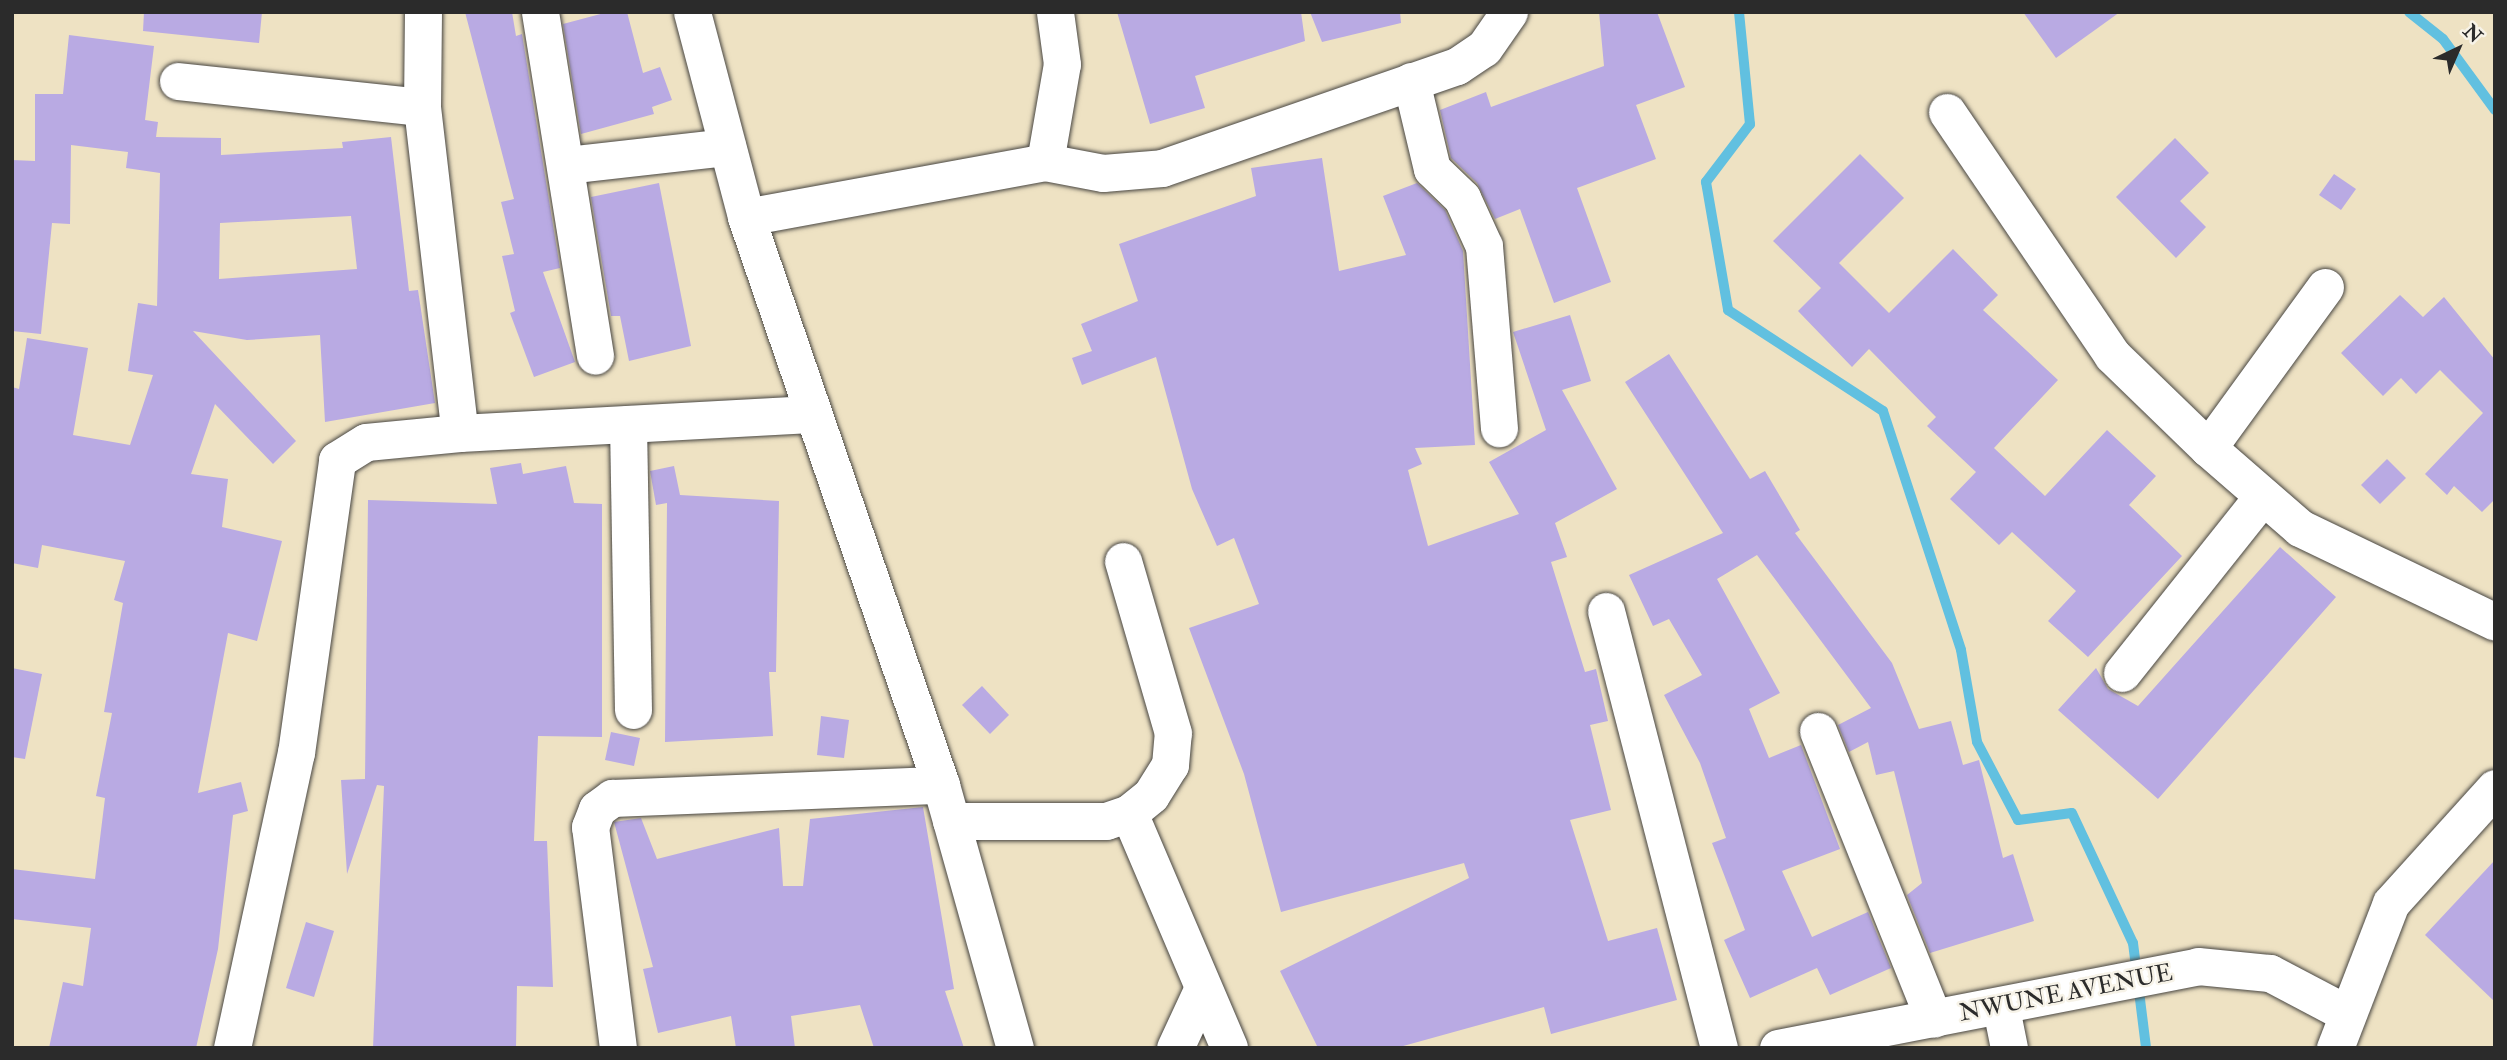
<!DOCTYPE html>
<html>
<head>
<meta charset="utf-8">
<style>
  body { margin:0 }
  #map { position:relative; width:2507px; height:1060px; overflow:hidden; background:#eee2c3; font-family:"IM FELL Double Pica",serif }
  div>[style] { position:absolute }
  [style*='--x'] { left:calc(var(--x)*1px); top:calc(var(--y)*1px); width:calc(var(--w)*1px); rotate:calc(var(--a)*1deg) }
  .stream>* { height:10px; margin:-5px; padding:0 5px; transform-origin:5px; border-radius:5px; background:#61c0e0 }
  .building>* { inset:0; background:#b9aae3 }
  .roads { filter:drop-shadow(0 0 2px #484642) drop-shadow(0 0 2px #484642) }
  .minor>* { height:37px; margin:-18.5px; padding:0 18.5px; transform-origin:18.5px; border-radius:18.5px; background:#fff }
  span { translate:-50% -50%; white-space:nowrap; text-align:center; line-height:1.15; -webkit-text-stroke:5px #f7f3e8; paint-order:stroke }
  .street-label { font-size:24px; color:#2b2b2b }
  .frame { position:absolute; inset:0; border:14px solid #2b2b2b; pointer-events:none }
  .north { position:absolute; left:2423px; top:14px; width:70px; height:70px; -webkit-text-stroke:5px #f7f3e8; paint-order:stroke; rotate:44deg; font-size:19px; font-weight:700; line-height:28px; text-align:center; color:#2b2b2b }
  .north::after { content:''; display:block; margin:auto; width:24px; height:32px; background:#2b2b2b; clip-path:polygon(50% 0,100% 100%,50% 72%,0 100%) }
</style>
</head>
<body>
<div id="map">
  <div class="stream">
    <div style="--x:1739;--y:12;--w:113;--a:84.4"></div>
    <div style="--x:1750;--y:124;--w:73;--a:127.2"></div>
    <div style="--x:1706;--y:182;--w:130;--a:80.2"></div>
    <div style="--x:1728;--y:310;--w:185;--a:33.1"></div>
    <div style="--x:1883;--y:411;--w:251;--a:71.9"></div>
    <div style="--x:1961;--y:650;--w:93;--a:80.1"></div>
    <div style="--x:1977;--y:742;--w:88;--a:62.3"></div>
    <div style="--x:2018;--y:820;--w:54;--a:-7.4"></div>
    <div style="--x:2072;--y:813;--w:144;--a:64.9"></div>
    <div style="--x:2133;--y:943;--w:106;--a:82.9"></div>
    <div style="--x:2409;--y:12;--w:43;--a:38.5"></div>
    <div style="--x:2443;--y:39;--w:88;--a:53.8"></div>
  </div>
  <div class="building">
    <div style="clip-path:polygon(144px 12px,262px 12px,259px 43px,143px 31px)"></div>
    <div style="clip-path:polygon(465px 12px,512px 12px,516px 36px,522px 34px,560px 268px,543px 272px,575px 362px,534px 377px,510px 313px,515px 311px,502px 256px,514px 254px,501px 202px,514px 199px)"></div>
    <div style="clip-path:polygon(608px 12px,627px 12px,643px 73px,660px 67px,672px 100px,652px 107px,654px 114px,581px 134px,563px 24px)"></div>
    <div style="clip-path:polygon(1117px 12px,1301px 12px,1305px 41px,1195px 76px,1205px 108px,1150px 124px)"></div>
    <div style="clip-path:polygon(1310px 12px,1400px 12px,1401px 23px,1322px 42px)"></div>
    <div style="clip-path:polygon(1599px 12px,1657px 12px,1685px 87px,1636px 105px,1656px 159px,1577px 188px,1611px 282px,1554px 303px,1520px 209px,1495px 219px,1477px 183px,1451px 158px,1440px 110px,1486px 92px,1491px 107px,1604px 66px)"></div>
    <div style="clip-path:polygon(2023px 12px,2120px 12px,2056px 58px)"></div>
    <div style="clip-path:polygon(evenodd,69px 35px,154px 46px,145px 120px,158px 122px,156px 137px,221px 138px,221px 155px,343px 148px,342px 142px,391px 137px,409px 291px,418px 290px,435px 403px,325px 422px,320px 335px,247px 340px,193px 331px,296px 441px,273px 464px,215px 404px,191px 474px,228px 479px,222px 527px,282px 541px,257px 641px,228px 633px,198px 793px,241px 782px,248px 811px,233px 815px,218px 949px,196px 1048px,49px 1048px,63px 982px,83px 986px,91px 928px,12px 919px,12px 869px,95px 879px,105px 798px,96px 796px,112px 713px,104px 712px,123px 603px,114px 600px,125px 561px,42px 545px,38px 568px,12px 563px,12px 387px,19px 389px,27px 338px,88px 348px,73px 435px,130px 445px,153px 375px,128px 371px,138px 303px,157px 306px,160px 173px,126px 168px,128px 152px,71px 145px,70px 224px,52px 223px,41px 334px,12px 331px,12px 160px,35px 161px,35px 94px,63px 94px,69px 35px,351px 216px,357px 269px,219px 279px,220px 223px,351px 216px)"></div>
    <div style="clip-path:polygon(2175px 138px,2209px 173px,2180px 201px,2206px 227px,2176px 258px,2116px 197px)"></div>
    <div style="clip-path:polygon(1860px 154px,1904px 198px,1839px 263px,1889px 313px,1953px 249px,1998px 295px,1983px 310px,2058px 380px,1994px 448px,2045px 496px,2107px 430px,2156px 476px,2129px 505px,2182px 556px,2088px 657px,2048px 621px,2076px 591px,2012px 532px,1999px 545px,1950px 499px,1976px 472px,1927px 426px,1936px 417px,1869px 349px,1852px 367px,1798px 311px,1821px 288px,1773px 241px)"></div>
    <div style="clip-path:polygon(1322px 158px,1339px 271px,1406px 255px,1383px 196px,1417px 183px,1445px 210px,1463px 251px,1475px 445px,1415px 448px,1422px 464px,1408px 470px,1428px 546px,1519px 514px,1489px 462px,1546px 430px,1513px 332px,1570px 315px,1591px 381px,1562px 390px,1617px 489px,1555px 523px,1567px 557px,1551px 562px,1585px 672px,1596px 669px,1608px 721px,1590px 725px,1611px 810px,1570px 820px,1608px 941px,1657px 928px,1677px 1000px,1551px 1034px,1544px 1007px,1396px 1048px,1318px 1048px,1280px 971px,1469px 878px,1464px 863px,1281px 912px,1244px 774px,1189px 628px,1259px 604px,1234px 538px,1217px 546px,1192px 489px,1156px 357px,1082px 385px,1072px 358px,1092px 351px,1081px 324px,1138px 301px,1119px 244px,1256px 196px,1251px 168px)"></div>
    <div style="clip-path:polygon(2334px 174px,2356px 189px,2341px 210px,2319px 195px)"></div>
    <div style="clip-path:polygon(659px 183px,691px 346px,629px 361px,620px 316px,611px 316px,591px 197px)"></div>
    <div style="clip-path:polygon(2400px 295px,2423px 317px,2444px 297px,2495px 360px,2495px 499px,2482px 512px,2454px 486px,2447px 495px,2425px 474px,2483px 413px,2440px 370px,2416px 394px,2401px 378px,2383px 396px,2341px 353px)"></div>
    <div style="clip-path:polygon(1669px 354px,1750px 479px,1765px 471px,1800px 530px,1795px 533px,1892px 663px,1919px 729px,1951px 721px,1963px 765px,1979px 760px,2003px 858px,2013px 854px,2034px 921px,1930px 953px,1907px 895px,1922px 883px,1894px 771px,1876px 775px,1868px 742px,1849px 752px,1838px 725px,1871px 708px,1757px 555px,1717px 579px,1780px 693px,1749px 709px,1769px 758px,1801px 745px,1840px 849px,1782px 871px,1812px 937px,1868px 912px,1891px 968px,1830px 995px,1817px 968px,1750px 998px,1724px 940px,1745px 930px,1712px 843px,1726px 838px,1700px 763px,1664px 695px,1702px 675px,1669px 619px,1653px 626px,1629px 575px,1723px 533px,1625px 382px)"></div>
    <div style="clip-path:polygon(2387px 459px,2406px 478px,2380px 504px,2361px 485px)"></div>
    <div style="clip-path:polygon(521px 463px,523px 474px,566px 466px,574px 503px,602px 504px,602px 737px,538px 736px,534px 841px,547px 841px,553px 987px,517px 986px,516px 1048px,373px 1048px,384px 786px,377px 785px,347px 874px,341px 780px,365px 779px,368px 500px,497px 504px,490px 468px)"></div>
    <div style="clip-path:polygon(674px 466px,680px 495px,779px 501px,776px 672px,769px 672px,773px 736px,665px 742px,667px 503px,656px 505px,650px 471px)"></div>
    <div style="clip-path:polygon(2280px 547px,2336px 597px,2158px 799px,2058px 710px,2096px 668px,2108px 689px,2138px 706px)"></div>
    <div style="clip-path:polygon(12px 668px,42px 674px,25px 759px,12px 757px)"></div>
    <div style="clip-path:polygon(982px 686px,1009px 715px,990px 734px,962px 705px)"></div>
    <div style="clip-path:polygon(821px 716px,849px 720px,844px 758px,817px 755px)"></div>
    <div style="clip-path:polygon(611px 732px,640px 738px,634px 766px,605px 760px)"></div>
    <div style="clip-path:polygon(923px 807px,954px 989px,945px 991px,964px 1048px,874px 1048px,860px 1005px,791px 1016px,795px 1048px,736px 1048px,731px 1016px,658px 1033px,643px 969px,653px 967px,614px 822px,641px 818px,657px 859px,779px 828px,783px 886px,803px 886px,810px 819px)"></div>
    <div style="clip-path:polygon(2495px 860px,2495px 1002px,2425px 935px)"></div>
    <div style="clip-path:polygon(306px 922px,334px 931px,314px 997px,286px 988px)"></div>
  </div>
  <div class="roads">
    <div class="minor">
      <div style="--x:423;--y:12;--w:95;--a:90.6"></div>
      <div style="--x:422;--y:107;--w:328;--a:83.4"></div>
      <div style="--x:540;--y:12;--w:348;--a:80.9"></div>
      <div style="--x:692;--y:12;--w:212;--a:75.2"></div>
      <div style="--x:746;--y:217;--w:601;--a:71.05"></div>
      <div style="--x:941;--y:785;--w:273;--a:74.3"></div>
      <div style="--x:178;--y:81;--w:245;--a:6.1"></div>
      <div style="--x:1411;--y:81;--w:90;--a:76.6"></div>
      <div style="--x:1432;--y:169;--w:42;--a:44"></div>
      <div style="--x:1462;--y:198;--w:53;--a:65.4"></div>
      <div style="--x:1484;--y:246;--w:183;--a:85.3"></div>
      <div style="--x:1947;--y:112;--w:294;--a:55.8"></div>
      <div style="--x:2112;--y:355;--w:134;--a:44.1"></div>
      <div style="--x:2208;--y:448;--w:122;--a:41"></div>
      <div style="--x:2300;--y:528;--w:216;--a:25.7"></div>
      <div style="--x:1045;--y:162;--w:99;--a:-80.2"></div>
      <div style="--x:1062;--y:64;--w:52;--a:-97.7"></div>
      <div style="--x:566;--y:165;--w:162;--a:-6.4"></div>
      <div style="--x:746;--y:217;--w:304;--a:-10.4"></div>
      <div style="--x:1045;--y:162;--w:59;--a:10.7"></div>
      <div style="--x:1103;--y:173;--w:59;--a:-4.8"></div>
      <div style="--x:1162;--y:168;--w:312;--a:-19.1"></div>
      <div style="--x:1457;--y:66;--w:32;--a:-34"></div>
      <div style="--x:1484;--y:48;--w:44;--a:-55.2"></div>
      <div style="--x:628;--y:424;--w:286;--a:89"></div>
      <div style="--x:2208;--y:448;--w:199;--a:-54"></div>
      <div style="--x:1606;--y:611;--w:451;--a:75.5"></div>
      <div style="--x:2122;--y:673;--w:226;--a:-51.5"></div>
      <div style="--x:1818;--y:731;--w:310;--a:68.1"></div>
      <div style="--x:1129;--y:813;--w:255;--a:66.9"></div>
      <div style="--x:951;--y:821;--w:155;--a:0"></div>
      <div style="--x:1106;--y:821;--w:24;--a:-19"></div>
      <div style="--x:1129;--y:813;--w:28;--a:-39"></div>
      <div style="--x:1151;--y:795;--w:36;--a:-58"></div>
      <div style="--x:1170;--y:765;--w:32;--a:-85"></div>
      <div style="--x:1173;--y:733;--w:179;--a:-106.2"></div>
      <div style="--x:2001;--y:1008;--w:41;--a:78.7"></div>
      <div style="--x:232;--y:1048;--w:302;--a:-77.8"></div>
      <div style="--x:296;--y:753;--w:296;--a:-82"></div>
      <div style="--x:337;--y:460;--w:34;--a:-32"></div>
      <div style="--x:366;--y:442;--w:94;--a:-5.5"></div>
      <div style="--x:460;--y:433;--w:351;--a:-3.1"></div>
      <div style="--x:618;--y:1048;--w:223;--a:-97.2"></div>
      <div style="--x:590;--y:827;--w:19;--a:-69"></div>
      <div style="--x:597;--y:809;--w:19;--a:-36"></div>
      <div style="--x:612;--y:798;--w:329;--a:-2.3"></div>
      <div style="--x:1175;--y:1048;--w:62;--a:-65.1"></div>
      <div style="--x:1778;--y:1048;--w:428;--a:-11"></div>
      <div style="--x:2198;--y:966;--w:72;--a:5.6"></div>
      <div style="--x:2270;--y:973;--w:86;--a:27.8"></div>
      <div style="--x:2335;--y:1048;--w:155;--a:-68.9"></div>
      <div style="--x:2391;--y:903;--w:155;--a:-47.9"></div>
    </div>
  </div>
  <div class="street-label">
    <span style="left:2066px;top:993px;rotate:-11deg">NWUNE AVENUE</span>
  </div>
  <div class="frame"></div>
  <div class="north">N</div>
</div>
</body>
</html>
